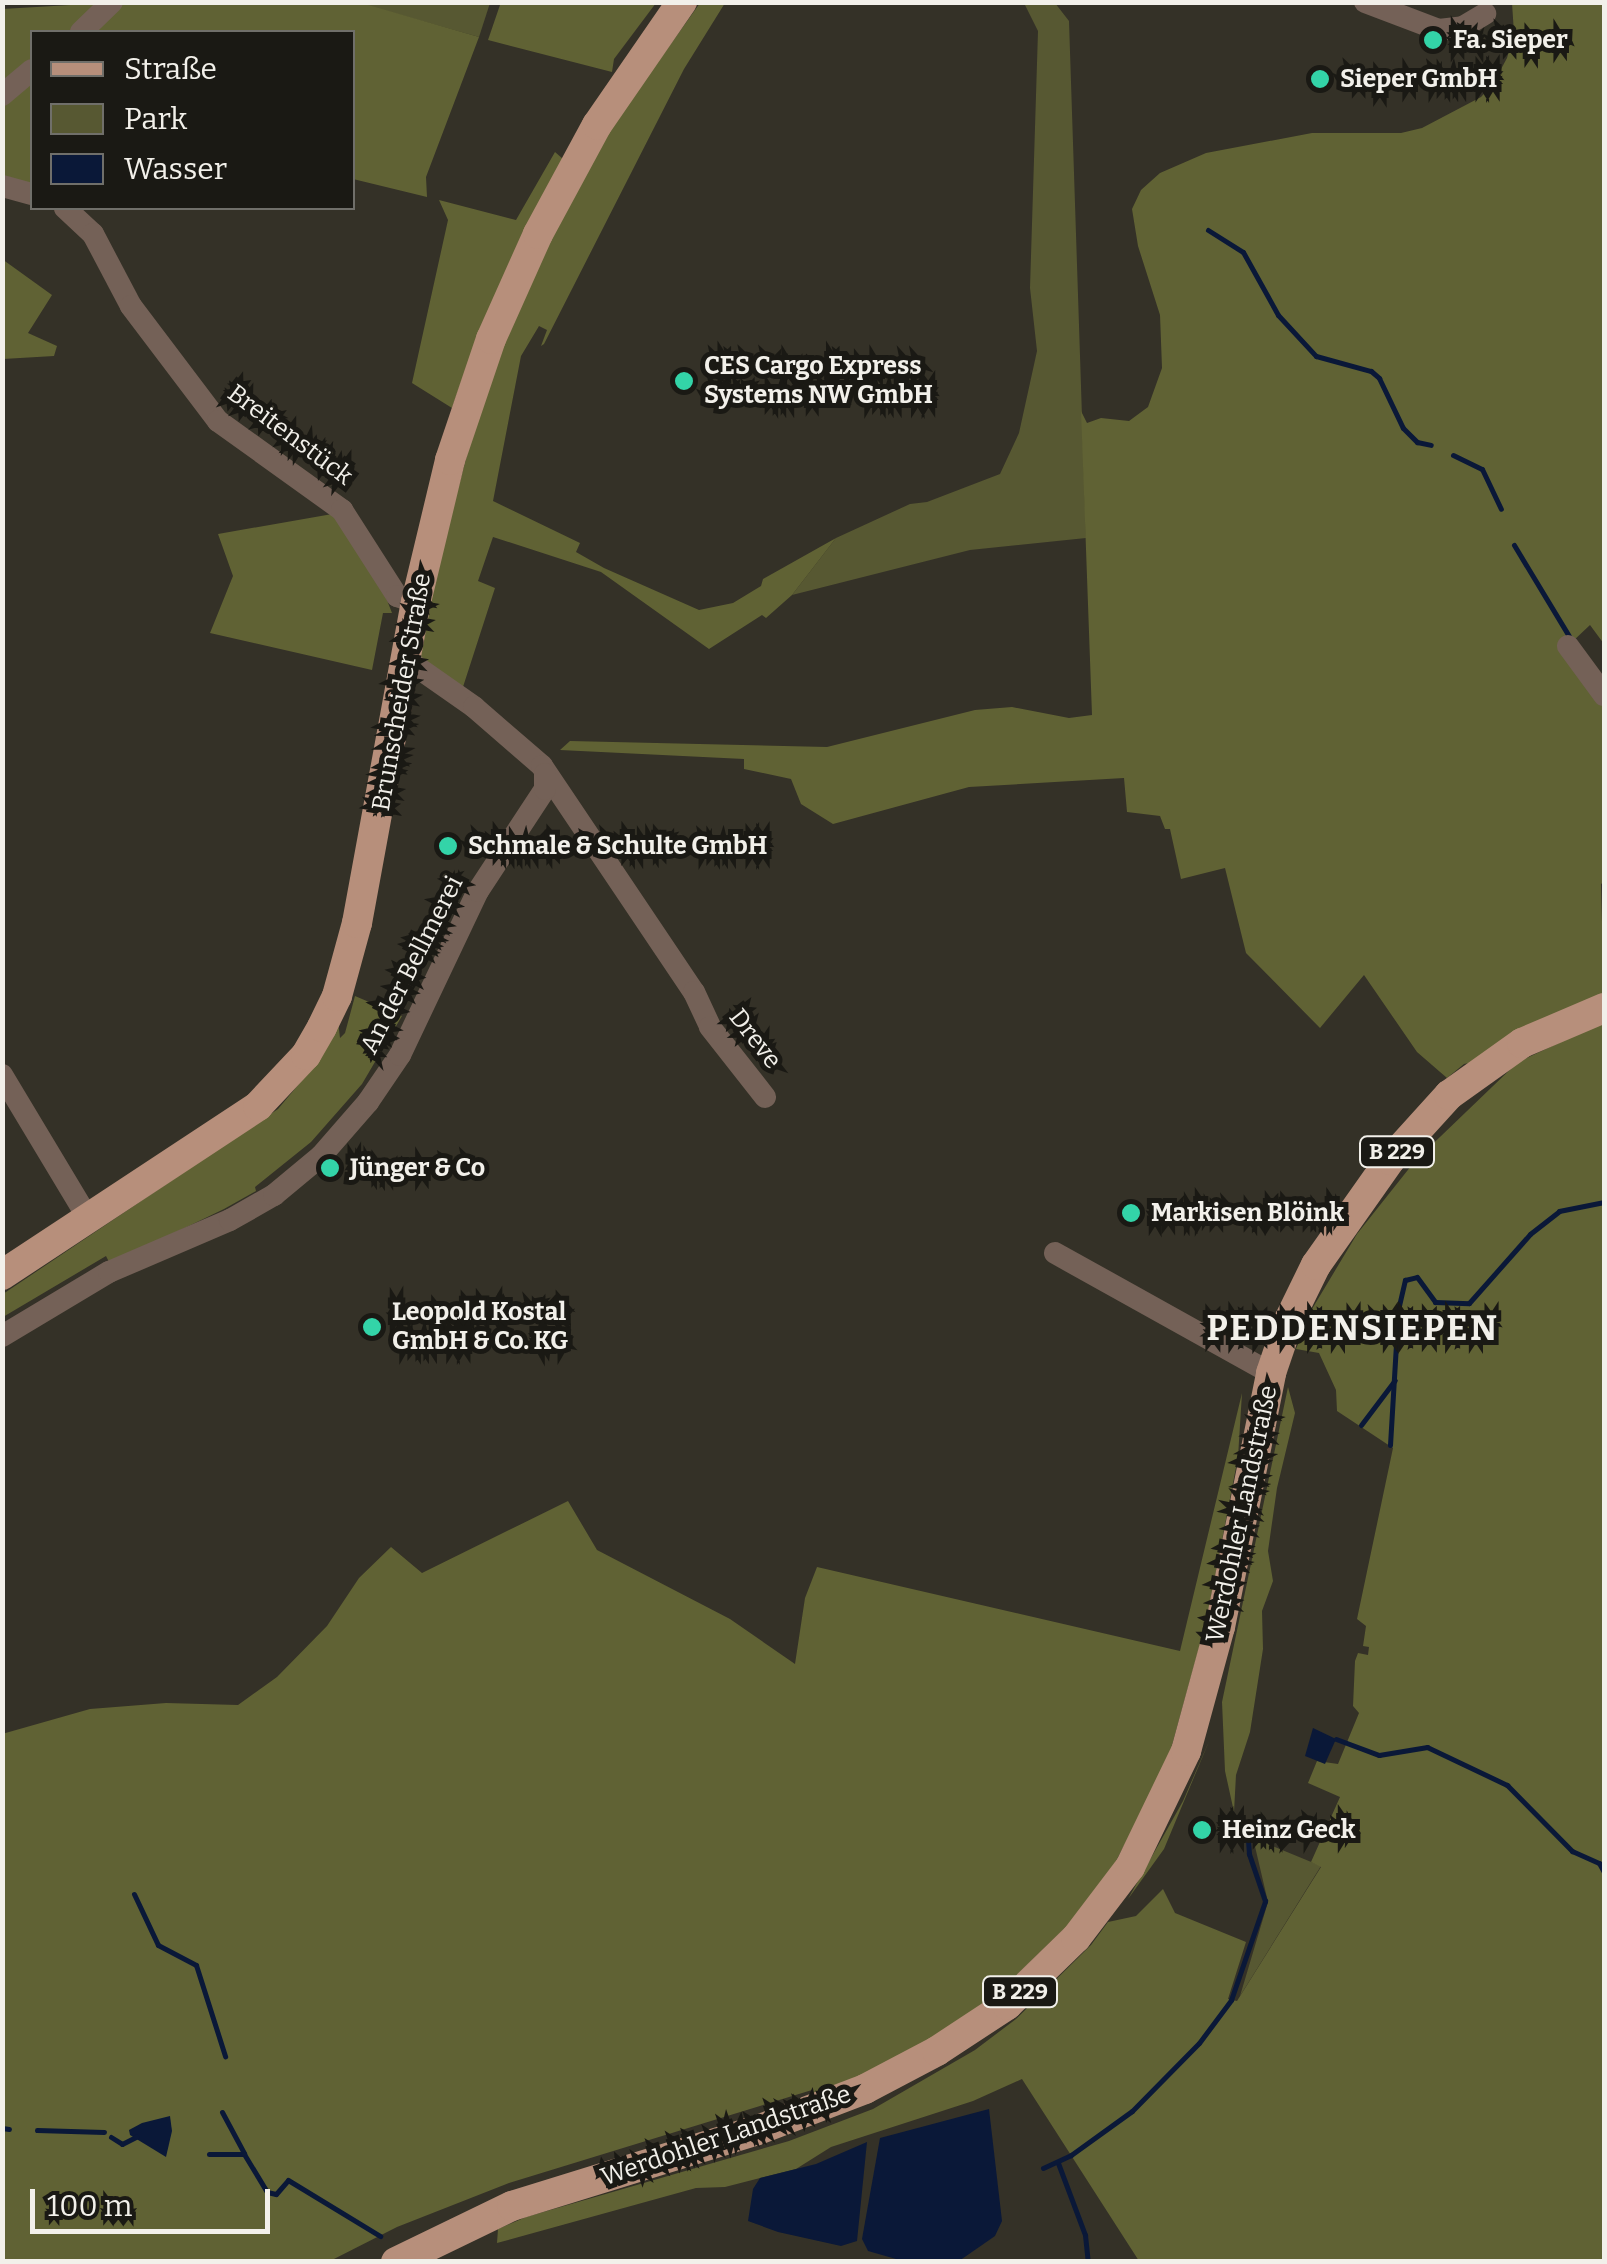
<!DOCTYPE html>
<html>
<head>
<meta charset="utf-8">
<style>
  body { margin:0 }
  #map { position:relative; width:1607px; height:2264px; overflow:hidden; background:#343127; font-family:Bitter,serif }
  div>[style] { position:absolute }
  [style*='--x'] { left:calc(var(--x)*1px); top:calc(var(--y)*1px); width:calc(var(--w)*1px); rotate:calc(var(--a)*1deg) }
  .green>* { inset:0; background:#575832 }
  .forest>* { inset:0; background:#606234 }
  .water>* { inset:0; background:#0a1838 }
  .stream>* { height:5px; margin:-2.5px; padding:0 2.5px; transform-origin:2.5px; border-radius:2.5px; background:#0a1838 }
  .minor>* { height:22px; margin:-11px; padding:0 11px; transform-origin:11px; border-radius:11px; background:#746157 }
  .major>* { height:30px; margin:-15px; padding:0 15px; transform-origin:15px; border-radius:15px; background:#b78f7b }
  .dots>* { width:28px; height:28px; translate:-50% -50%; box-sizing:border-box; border:5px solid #1a1914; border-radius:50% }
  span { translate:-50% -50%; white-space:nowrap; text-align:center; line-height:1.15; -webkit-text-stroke:10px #1a1914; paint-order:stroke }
  .shield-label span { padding:2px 8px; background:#1a1914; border:2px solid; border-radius:8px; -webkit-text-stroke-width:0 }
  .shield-label { font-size:22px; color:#f2f0ea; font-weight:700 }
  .poi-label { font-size:25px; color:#f2f0ea; font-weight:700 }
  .left { translate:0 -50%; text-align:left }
  .street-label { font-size:25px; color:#f2f0ea }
  .district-label { font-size:35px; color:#f2f0ea; font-weight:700; letter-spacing:2.5px }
  .frame { position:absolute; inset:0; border:5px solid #f2f0ea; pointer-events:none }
  .legend { position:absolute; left:30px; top:30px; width:325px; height:180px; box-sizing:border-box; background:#1a1914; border:2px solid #706f6a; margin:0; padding:12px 18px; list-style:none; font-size:30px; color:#f2f0ea }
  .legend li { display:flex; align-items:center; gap:20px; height:50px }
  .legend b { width:50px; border:2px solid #706f6a }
  .scale { position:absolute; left:30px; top:2189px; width:240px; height:45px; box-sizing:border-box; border:5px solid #f2f0ea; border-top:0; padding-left:12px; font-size:30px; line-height:35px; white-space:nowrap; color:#f2f0ea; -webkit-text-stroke:8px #1a1914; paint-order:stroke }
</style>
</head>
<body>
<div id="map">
  <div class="green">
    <div style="clip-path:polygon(358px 3px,490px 3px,479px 37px)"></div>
    <div style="clip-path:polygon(1024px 3px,1055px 3px,1069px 21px,1086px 538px,970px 550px,792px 595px,836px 538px,910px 504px,927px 502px,1000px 474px,1019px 433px,1037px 351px,1030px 288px,1038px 31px)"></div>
    <div style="clip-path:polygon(1253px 1838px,1321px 1866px,1240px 1996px,1268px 1902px)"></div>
  </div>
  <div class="forest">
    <div style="clip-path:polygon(358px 2px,479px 37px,426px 177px,427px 197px,353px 179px,352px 32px,90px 32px,118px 3px)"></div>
    <div style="clip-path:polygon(501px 2px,656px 2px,656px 3px,614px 59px,612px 72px,488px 40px)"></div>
    <div style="clip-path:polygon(105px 3px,73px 32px,32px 32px,32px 64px,3px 88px,2px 9px)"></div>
    <div style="clip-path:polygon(700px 3px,725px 3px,684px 69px,544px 344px,541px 346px,547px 330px,539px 326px,521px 356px,493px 501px,580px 543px,576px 552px,604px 568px,699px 610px,733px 603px,761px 586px,763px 579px,836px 538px,792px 595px,766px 618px,762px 615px,709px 649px,601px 572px,493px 537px,478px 581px,495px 588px,462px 690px,420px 657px,427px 605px,483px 395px,573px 181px)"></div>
    <div style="clip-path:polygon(1512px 3px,1604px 3px,1604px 644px,1590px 625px,1572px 642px,1604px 690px,1604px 882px,1601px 884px,1604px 997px,1479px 1061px,1464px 1064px,1447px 1078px,1417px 1052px,1364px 975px,1320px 1028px,1246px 953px,1225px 868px,1181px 879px,1170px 829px,1165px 829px,1160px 816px,1127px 812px,1124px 778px,969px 787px,833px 824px,801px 804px,791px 779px,744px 769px,744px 759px,560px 750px,570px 741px,827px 747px,975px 710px,1012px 707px,1069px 718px,1092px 715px,1081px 411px,1087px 423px,1101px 418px,1129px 421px,1148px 407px,1162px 368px,1160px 315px,1138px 246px,1132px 209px,1141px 190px,1160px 173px,1206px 153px,1312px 133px,1401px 133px,1422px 128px,1481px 97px,1493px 84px,1507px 58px,1514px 33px)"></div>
    <div style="clip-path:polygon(32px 76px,32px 189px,3px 182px,2px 102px)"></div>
    <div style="clip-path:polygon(555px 152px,563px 159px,470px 357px,452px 408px,412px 383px,448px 220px,439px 200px,516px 220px)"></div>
    <div style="clip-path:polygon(2px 259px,52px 295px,28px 333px,57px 346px,54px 356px,3px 359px)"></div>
    <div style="clip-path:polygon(338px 513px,377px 574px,392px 613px,383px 613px,372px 670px,210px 633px,233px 576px,218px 534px)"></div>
    <div style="clip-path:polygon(355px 996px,402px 1016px,362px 1084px,311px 1142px,255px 1187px,256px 1191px,224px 1209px,110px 1264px,106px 1256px,3px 1317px,3px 1294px,278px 1109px,304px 1078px,338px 1021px,340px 1038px,345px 1033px)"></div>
    <div style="clip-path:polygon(1604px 1022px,1604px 2261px,1139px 2261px,1022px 2079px,973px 2101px,831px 2147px,796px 2169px,725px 2187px,696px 2188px,497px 2243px,498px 2229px,526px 2217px,789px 2141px,873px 2109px,975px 2050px,1016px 2019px,1091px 1945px,1108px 1922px,1136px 1916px,1163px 1889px,1175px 1913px,1246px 1942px,1228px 1999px,1237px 2001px,1321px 1867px,1311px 1862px,1340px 1797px,1308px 1783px,1317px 1761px,1338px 1764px,1359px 1713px,1353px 1706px,1355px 1661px,1358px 1653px,1368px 1655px,1369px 1647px,1363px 1646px,1366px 1626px,1357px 1619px,1393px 1448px,1337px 1411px,1336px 1390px,1319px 1353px,1296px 1349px,1312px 1309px,1357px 1234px,1415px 1161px,1518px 1062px)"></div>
    <div style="clip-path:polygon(1288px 1387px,1295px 1413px,1277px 1488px,1268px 1551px,1273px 1581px,1262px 1611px,1263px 1649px,1250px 1732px,1236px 1775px,1234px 1812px,1225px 1771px,1222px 1702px)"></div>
    <div style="clip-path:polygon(1242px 1393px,1238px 1457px,1206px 1623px,1167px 1763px,1115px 1863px,1068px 1925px,994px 1997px,898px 2061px,814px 2098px,812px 2090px,509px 2183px,397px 2227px,330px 2261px,3px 2261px,2px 1734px,90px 1709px,166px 1703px,238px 1705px,277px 1677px,327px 1626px,359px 1578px,391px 1547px,422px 1573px,568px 1501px,597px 1550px,730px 1619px,795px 1664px,805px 1598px,817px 1567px,1180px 1651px)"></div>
    <div style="clip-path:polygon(1210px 1739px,1164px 1849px,1128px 1899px,1183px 1801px)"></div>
  </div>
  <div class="water">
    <div style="clip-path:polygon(1313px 1728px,1336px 1739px,1325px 1764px,1305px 1756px)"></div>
    <div style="clip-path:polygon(989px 2109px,1002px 2221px,995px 2236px,959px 2261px,903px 2261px,868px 2251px,862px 2239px,880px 2138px)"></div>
    <div style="clip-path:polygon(170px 2116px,172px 2131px,166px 2157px,130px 2135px,129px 2130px,142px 2123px)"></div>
    <div style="clip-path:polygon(867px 2142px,857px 2241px,841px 2246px,778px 2232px,748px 2221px,753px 2189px,760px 2178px,816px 2164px)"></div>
  </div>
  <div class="stream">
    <div style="--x:1208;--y:230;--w:41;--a:32.2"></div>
    <div style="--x:1243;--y:252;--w:72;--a:60.9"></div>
    <div style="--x:1278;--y:315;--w:56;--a:47.2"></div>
    <div style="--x:1316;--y:356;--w:57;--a:15.3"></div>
    <div style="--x:1371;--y:371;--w:11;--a:41"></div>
    <div style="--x:1379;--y:378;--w:55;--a:64.4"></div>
    <div style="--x:1403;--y:428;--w:20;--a:45"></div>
    <div style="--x:1417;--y:442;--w:14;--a:12"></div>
    <div style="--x:1453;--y:455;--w:32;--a:26"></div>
    <div style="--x:1482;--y:469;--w:44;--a:64.6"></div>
    <div style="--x:1514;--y:545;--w:112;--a:58.9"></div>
    <div style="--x:1361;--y:1425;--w:56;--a:-52.9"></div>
    <div style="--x:1390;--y:1445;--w:135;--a:-86.6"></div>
    <div style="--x:1398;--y:1310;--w:31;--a:-77"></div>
    <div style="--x:1405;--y:1280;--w:12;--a:-14"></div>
    <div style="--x:1417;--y:1277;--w:31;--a:54"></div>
    <div style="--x:1435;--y:1302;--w:34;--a:2"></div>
    <div style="--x:1469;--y:1303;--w:92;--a:-48.5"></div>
    <div style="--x:1530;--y:1234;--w:37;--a:-38"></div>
    <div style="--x:1559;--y:1211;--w:46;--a:-11.3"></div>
    <div style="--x:1336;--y:1739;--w:46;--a:20.4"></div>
    <div style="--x:1379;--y:1755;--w:49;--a:-9.5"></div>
    <div style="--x:1427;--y:1747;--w:89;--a:25.4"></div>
    <div style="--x:1507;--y:1785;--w:93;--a:45.4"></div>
    <div style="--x:1572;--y:1851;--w:30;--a:24"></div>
    <div style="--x:1599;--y:1863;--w:10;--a:61"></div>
    <div style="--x:134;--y:1894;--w:56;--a:64.8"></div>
    <div style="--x:158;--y:1945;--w:43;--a:27.8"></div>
    <div style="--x:196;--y:1965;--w:96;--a:72.3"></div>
    <div style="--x:222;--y:2112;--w:47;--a:61.8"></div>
    <div style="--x:2;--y:2128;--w:7;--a:8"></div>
    <div style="--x:37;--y:2130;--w:67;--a:1.7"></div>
    <div style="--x:111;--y:2137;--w:13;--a:32"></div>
    <div style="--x:122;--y:2144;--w:16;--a:-27"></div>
    <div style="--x:209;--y:2154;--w:35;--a:0"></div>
    <div style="--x:244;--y:2154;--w:44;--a:58.8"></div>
    <div style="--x:267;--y:2192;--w:9;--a:13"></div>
    <div style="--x:276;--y:2194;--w:18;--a:-49"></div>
    <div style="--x:288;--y:2180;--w:108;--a:31.3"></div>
    <div style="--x:1058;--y:2163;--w:77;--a:69.4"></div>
    <div style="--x:1085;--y:2235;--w:27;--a:84"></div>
    <div style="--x:1043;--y:2168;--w:31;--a:-25"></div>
    <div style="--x:1071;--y:2155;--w:75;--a:-35.8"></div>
    <div style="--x:1132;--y:2111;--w:95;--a:-45.4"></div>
    <div style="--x:1199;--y:2043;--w:54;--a:-53.3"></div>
    <div style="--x:1231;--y:2000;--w:105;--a:-71"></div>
    <div style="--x:1265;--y:1901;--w:50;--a:-108.8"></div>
    <div style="--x:1249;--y:1854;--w:16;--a:-94"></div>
    <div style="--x:1248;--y:1838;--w:20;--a:-63"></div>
  </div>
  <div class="minor">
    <div style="--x:1365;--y:2;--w:79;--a:20.7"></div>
    <div style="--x:1439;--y:30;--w:24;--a:-7"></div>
    <div style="--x:1463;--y:27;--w:26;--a:-31"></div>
    <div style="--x:81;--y:32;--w:43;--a:-44.1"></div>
    <div style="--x:2;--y:95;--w:39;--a:-40"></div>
    <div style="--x:2;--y:186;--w:31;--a:15"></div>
    <div style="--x:65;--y:208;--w:38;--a:43"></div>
    <div style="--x:93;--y:234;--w:81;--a:62.2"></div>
    <div style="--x:131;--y:306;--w:144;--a:52.9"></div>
    <div style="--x:218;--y:421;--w:153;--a:35.7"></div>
    <div style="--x:342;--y:510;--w:102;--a:57.4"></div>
    <div style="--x:397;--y:596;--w:20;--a:18"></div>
    <div style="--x:1568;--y:646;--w:61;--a:53.7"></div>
    <div style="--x:407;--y:660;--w:82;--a:35"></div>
    <div style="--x:474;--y:707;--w:90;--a:40.9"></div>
    <div style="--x:542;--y:766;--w:272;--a:56.1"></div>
    <div style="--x:694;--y:992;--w:38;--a:65"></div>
    <div style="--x:710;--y:1027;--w:89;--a:51.8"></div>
    <div style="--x:2;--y:1075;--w:167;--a:59"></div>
    <div style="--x:1055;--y:1253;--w:247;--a:29.1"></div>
    <div style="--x:2;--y:1336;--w:125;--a:-30.9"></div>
    <div style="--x:109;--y:1272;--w:132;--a:-23.3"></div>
    <div style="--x:230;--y:1220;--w:51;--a:-29.6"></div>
    <div style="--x:274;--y:1195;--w:61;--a:-39.7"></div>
    <div style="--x:321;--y:1156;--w:72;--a:-49"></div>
    <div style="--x:368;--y:1102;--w:57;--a:-55.8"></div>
    <div style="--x:400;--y:1055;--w:182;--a:-64.6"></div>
    <div style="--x:478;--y:891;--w:122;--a:-56.7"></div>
    <div style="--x:545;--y:789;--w:15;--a:-90"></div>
  </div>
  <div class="major">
    <div style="--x:2;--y:1275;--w:307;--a:-33.4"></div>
    <div style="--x:258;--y:1106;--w:70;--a:-46.7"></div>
    <div style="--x:306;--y:1055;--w:32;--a:-60"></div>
    <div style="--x:322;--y:1027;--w:34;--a:-64"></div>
    <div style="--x:337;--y:996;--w:76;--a:-74.7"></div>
    <div style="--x:357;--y:923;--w:326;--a:-79.6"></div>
    <div style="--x:416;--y:602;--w:146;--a:-76.5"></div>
    <div style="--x:450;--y:460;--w:128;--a:-71.3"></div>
    <div style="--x:491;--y:339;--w:115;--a:-65.9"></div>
    <div style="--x:538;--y:234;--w:124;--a:-61.6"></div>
    <div style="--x:597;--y:125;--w:150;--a:-55.4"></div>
    <div style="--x:396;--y:2262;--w:129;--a:-25.8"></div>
    <div style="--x:512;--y:2206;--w:254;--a:-17.2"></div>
    <div style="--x:755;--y:2131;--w:118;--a:-20.9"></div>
    <div style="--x:865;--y:2089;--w:81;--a:-27.8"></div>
    <div style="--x:937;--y:2051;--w:84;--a:-33.3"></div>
    <div style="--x:1007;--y:2005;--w:96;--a:-44.2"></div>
    <div style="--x:1076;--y:1938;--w:89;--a:-52.7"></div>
    <div style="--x:1130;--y:1867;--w:129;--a:-64.2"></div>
    <div style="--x:1186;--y:1751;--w:129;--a:-74.7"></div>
    <div style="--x:1220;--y:1627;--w:259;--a:-78.6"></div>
    <div style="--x:1271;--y:1373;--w:56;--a:-71.2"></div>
    <div style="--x:1289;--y:1320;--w:61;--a:-63.9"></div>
    <div style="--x:1316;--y:1265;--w:128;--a:-54.8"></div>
    <div style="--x:1390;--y:1160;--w:88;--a:-47.8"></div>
    <div style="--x:1449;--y:1095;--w:90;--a:-35.5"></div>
    <div style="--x:1522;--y:1043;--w:89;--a:-23.1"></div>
  </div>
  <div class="dots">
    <div style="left:1433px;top:40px;background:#33d4a8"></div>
    <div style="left:1320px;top:79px;background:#33d4a8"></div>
    <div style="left:684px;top:381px;background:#33d4a8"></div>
    <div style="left:448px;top:846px;background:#33d4a8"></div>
    <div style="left:330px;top:1168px;background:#33d4a8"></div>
    <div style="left:1131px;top:1213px;background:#33d4a8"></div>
    <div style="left:372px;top:1327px;background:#33d4a8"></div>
    <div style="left:1202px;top:1830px;background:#33d4a8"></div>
  </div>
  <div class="shield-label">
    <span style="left:1397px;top:1152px">B 229</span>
    <span style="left:1020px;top:1992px">B 229</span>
  </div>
  <div class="poi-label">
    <span class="left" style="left:1453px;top:40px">Fa. Sieper</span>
    <span class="left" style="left:1340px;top:79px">Sieper GmbH</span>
    <span class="left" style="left:704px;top:381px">CES Cargo Express<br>Systems NW GmbH</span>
    <span class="left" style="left:468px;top:846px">Schmale &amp; Schulte GmbH</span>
    <span class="left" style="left:350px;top:1168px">Jünger &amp; Co</span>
    <span class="left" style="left:1151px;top:1213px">Markisen Blöink</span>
    <span class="left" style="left:392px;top:1327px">Leopold Kostal<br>GmbH &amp; Co. KG</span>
    <span class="left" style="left:1222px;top:1830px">Heinz Geck</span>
  </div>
  <div class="street-label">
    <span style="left:290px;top:435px;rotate:37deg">Breitenstück</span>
    <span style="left:402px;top:692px;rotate:-80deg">Brunscheider Straße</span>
    <span style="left:412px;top:965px;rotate:-63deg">An der Bellmerei</span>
    <span style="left:755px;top:1039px;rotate:52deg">Dreve</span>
    <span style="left:1242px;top:1514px;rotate:-78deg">Werdohler Landstraße</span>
    <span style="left:726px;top:2136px;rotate:-19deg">Werdohler Landstraße</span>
  </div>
  <div class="district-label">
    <span style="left:1353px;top:1328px">PEDDENSIEPEN</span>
  </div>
  <div class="frame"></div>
  <ul class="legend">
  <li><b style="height:12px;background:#b78f7b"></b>Straße</li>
  <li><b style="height:28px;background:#575832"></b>Park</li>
  <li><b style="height:28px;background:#0a1838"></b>Wasser</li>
  </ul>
  <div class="scale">100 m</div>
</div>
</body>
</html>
